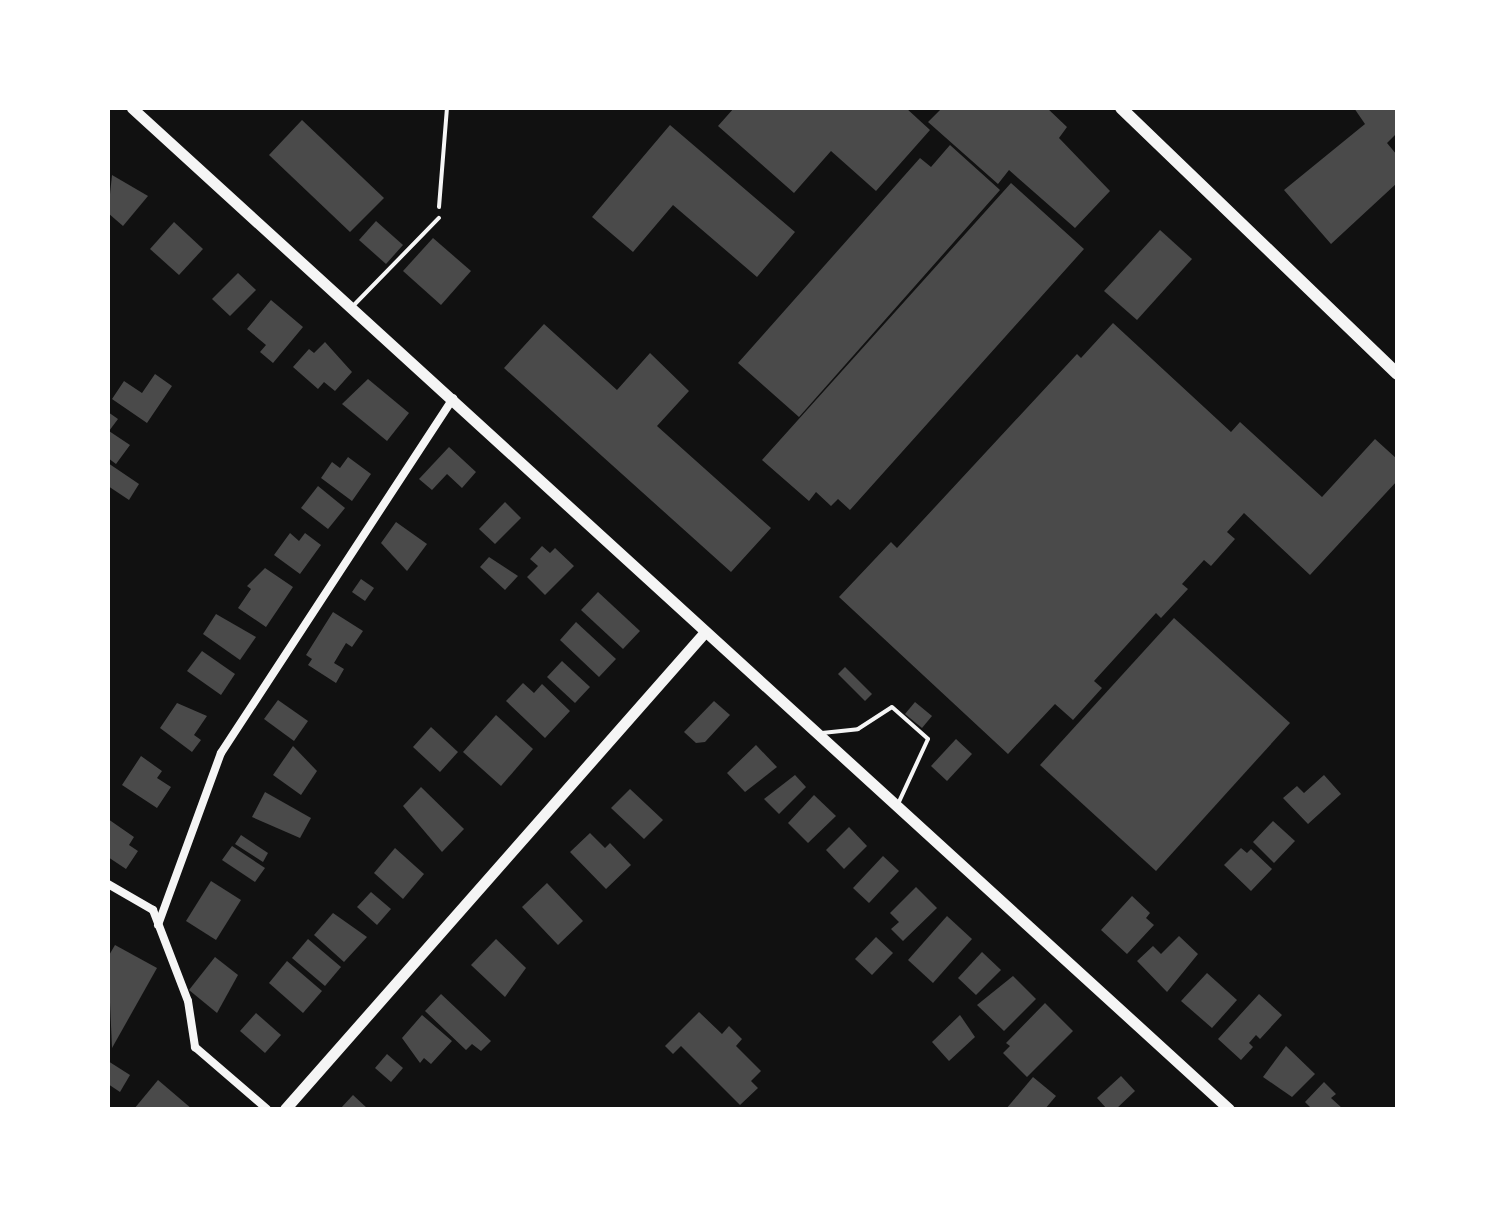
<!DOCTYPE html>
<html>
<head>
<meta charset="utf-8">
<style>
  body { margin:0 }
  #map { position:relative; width:1505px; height:1217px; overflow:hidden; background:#111; font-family:"Exo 2",sans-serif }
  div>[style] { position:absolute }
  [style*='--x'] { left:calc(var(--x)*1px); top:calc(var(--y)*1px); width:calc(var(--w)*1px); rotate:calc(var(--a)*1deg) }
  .building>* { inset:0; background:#4a4a4a }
  .path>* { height:4px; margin:-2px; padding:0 2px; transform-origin:2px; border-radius:2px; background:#f5f5f5 }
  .service>* { height:4px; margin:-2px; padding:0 2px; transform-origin:2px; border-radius:2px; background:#f5f5f5 }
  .minor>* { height:8px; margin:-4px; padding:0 4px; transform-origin:4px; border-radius:4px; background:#f5f5f5 }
  .tertiary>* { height:11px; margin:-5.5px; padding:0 5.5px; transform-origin:5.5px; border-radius:5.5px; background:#f5f5f5 }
  .secondary>* { height:12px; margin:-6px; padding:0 6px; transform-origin:6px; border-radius:6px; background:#f5f5f5 }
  span { translate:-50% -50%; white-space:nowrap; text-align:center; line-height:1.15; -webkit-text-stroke:6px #fff; paint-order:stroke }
  .frame { position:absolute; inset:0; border:110px solid #fff; pointer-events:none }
</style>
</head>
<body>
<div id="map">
  <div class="building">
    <div style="clip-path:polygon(734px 108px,906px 108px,930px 130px,876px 191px,831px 151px,794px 193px,718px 126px)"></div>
    <div style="clip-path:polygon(942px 108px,1047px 108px,1067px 127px,1059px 138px,1110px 191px,1075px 228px,1009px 170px,998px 184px,928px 122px)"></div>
    <div style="clip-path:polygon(1354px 108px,1397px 108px,1397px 133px,1387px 143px,1397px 155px,1397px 183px,1331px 244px,1284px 190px,1365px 124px)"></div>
    <div style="clip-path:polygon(302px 120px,384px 198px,350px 232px,269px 155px)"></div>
    <div style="clip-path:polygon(670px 125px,795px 232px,757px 277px,673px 205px,633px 252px,592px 217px)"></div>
    <div style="clip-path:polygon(950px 145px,1000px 190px,799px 417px,738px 363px,920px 158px,931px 167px)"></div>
    <div style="clip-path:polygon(112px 175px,148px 196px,123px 226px,108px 213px)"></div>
    <div style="clip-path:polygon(1011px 183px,1084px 249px,850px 510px,838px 499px,831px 506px,816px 492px,809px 501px,762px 460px)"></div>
    <div style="clip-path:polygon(376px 221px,403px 245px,386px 264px,359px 240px)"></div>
    <div style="clip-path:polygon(174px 222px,203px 249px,179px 275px,150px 249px)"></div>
    <div style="clip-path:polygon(1160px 230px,1192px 259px,1137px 320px,1104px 291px)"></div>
    <div style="clip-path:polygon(433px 238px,471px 271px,441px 305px,403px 271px)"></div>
    <div style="clip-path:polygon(238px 273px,256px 290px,230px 316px,212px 299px)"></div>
    <div style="clip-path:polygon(271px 300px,303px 327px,273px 363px,260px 352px,266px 345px,247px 329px)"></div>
    <div style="clip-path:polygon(1113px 323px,1231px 432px,1240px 422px,1322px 497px,1375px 439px,1397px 459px,1397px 481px,1310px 575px,1244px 513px,1227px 532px,1235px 539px,1211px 566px,1204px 560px,1182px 584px,1188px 589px,1161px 618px,1156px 613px,1094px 681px,1102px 688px,1073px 720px,1055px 704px,1008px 754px,839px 597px,891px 542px,897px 548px,1077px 354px,1081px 358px)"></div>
    <div style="clip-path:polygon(544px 324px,617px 390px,650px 353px,689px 391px,657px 426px,771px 528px,731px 572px,504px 368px)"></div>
    <div style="clip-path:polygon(325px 342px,352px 372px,335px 391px,324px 382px,318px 389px,293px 367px,309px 349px,314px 353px)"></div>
    <div style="clip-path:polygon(155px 374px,172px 386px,147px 423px,112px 399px,124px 381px,142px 393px)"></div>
    <div style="clip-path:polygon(368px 379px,409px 413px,387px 441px,342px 404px)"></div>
    <div style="clip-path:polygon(108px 412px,118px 419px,109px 431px,130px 445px,116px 464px,108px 458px)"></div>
    <div style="clip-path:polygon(449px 447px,476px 472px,462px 488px,447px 474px,432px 490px,419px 479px)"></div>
    <div style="clip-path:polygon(348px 457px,371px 474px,352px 501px,321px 478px,332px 462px,340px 468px)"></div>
    <div style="clip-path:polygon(108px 463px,139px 484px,129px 500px,108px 486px)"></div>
    <div style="clip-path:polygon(318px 486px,345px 508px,328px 529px,301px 508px)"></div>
    <div style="clip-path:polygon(505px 502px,521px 518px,495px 544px,479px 529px)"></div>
    <div style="clip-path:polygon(396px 522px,427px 544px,407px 571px,381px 543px)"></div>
    <div style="clip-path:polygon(290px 533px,299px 541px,305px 533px,321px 545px,300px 574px,274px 555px)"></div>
    <div style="clip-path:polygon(542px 546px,550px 553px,555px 548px,574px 566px,545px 595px,527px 577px,538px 566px,530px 559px)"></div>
    <div style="clip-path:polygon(489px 557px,518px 576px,505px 590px,480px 567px)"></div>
    <div style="clip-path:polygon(265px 568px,293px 587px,266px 627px,238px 608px,251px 589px,247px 586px)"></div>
    <div style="clip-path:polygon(361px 579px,374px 588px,365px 601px,352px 592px)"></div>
    <div style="clip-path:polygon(598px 592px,640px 631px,623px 649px,581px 610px)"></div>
    <div style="clip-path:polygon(333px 612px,363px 631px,352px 647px,346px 643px,334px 663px,344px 669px,336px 683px,308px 665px,312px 659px,306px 655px)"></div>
    <div style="clip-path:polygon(216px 614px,256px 637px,240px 660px,203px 634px)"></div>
    <div style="clip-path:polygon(1174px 618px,1290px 723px,1156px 871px,1040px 765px)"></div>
    <div style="clip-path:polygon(576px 622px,616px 659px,599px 677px,560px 640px)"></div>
    <div style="clip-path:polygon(202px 651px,235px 674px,221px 695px,187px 671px)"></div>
    <div style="clip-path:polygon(562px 661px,590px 687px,575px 703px,547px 677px)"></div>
    <div style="clip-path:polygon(845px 667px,872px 694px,865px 701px,838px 674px)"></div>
    <div style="clip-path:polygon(523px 683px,534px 693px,542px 684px,570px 711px,545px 738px,506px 701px)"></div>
    <div style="clip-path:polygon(278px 700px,308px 721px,294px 741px,264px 719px)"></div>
    <div style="clip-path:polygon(714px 701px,730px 715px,705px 742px,696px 743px,684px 732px)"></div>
    <div style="clip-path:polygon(915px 702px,932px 716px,922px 728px,905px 714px)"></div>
    <div style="clip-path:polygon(177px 703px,207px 716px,194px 735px,201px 740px,192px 752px,160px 728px)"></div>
    <div style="clip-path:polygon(496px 715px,533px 749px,501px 786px,463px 752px)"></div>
    <div style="clip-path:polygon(431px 727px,458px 752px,440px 772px,413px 747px)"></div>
    <div style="clip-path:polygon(956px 739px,972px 754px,947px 781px,931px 766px)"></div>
    <div style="clip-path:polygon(756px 745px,777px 767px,745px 792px,727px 773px)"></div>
    <div style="clip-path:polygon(293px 746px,317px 771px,301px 795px,273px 775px)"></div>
    <div style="clip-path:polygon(141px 756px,162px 771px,157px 778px,171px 787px,157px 808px,122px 785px)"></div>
    <div style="clip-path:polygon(795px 775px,806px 787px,779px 814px,764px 799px)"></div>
    <div style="clip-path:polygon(1324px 775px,1341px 794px,1308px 824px,1283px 798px,1297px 786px,1304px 793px)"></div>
    <div style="clip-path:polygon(421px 787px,464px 829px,442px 852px,403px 806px)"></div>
    <div style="clip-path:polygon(630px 789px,663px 820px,644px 839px,611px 808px)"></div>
    <div style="clip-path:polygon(265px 792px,311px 818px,300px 838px,252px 817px)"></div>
    <div style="clip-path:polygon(814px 795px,836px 816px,808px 843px,788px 823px)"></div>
    <div style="clip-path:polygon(108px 819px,134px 837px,129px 845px,138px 851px,126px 869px,108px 857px)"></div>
    <div style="clip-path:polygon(1273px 821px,1295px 841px,1274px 863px,1253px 842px)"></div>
    <div style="clip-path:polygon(849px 827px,867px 846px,844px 869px,826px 850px)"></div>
    <div style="clip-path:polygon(590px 833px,605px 848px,610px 843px,631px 865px,606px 889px,570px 852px)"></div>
    <div style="clip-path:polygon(241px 835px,268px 853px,263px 862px,235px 844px)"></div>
    <div style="clip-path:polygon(232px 846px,265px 868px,255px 882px,222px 860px)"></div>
    <div style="clip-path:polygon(395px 848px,424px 874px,403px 899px,374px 873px)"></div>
    <div style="clip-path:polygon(1241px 848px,1247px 853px,1251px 849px,1272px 869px,1251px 891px,1224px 865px)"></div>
    <div style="clip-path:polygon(883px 856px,899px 871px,869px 903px,853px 888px)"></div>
    <div style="clip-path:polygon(211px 881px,241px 900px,216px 940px,186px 921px)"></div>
    <div style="clip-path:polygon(547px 883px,583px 921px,558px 945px,522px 907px)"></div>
    <div style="clip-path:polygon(916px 887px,937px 908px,903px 941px,891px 929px,899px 922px,890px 913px)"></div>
    <div style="clip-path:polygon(371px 892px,391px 909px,377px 925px,357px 907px)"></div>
    <div style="clip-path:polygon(1132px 896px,1150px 913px,1146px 918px,1154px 925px,1127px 954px,1101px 930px)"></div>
    <div style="clip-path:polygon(333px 913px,367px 937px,344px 962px,314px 935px)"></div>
    <div style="clip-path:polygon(947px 916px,972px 939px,933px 983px,908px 960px)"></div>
    <div style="clip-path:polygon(1179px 936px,1198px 954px,1167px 992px,1137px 961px,1153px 946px,1161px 954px)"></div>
    <div style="clip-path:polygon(876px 937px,893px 953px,872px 975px,855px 959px)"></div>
    <div style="clip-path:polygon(308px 939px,341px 967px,325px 986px,292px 958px)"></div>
    <div style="clip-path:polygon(496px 939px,526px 968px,505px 997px,471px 965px)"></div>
    <div style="clip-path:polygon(115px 945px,157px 968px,112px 1048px,108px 957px)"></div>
    <div style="clip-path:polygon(982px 952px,1001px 970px,976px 995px,958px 978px)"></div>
    <div style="clip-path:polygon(215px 957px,238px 975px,217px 1013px,189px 990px)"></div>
    <div style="clip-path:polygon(287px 961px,322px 991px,303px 1013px,269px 983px)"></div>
    <div style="clip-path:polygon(1207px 973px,1237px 1000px,1212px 1028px,1181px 1001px)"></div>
    <div style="clip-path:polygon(1013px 976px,1036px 999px,1004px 1031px,977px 1005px)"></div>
    <div style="clip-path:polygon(441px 994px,491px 1041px,481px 1051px,472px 1044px,466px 1050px,425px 1011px)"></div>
    <div style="clip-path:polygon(1259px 994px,1282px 1015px,1260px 1039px,1256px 1035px,1249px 1043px,1253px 1047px,1241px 1060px,1218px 1039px)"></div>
    <div style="clip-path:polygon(1045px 1003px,1073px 1031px,1027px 1077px,1003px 1053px,1010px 1046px,1006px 1043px)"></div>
    <div style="clip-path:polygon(699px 1012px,722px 1034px,729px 1026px,742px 1039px,736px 1046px,761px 1071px,751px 1081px,758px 1088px,740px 1105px,681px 1046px,673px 1054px,665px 1046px)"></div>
    <div style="clip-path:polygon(256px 1013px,281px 1035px,265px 1053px,240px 1031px)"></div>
    <div style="clip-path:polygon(422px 1015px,452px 1041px,431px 1064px,424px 1058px,420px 1063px,402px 1038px)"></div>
    <div style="clip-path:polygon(960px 1015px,975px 1037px,949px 1061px,932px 1042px)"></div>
    <div style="clip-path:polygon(1286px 1046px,1315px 1074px,1292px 1097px,1263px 1077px)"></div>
    <div style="clip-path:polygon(387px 1054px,403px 1068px,391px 1082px,375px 1068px)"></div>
    <div style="clip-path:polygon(108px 1061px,130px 1075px,120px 1092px,108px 1084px)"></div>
    <div style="clip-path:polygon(1121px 1076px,1135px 1091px,1116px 1109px,1107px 1109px,1097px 1098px)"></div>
    <div style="clip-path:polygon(1033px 1077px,1056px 1096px,1045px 1109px,1006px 1109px)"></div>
    <div style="clip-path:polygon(158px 1080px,192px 1109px,134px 1109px)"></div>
    <div style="clip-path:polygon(1324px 1082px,1336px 1094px,1331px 1098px,1343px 1109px,1312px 1109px,1305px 1102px)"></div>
    <div style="clip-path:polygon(353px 1095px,368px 1109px,340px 1109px)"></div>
  </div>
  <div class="path">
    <div style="--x:439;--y:207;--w:99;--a:-85.4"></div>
  </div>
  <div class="service">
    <div style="--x:353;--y:306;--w:123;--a:-45.7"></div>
    <div style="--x:822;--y:733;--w:36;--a:-6"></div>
    <div style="--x:858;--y:729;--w:40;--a:-32.9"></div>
    <div style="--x:892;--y:707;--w:48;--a:41.6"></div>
    <div style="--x:928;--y:739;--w:72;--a:114.8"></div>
  </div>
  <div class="minor">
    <div style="--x:108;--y:884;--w:52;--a:30"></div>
    <div style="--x:153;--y:910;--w:97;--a:69"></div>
    <div style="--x:188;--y:1001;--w:47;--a:81.3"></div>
    <div style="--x:195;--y:1047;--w:95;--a:40.7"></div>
    <div style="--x:158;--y:925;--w:183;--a:-69.9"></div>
    <div style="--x:221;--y:753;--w:424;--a:-56.8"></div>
  </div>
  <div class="tertiary">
    <div style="--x:132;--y:108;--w:1485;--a:42.38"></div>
    <div style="--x:285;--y:1109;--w:634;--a:-48.64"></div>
  </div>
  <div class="secondary">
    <div style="--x:1121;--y:108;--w:383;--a:43.9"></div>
  </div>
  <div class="frame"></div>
</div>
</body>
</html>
